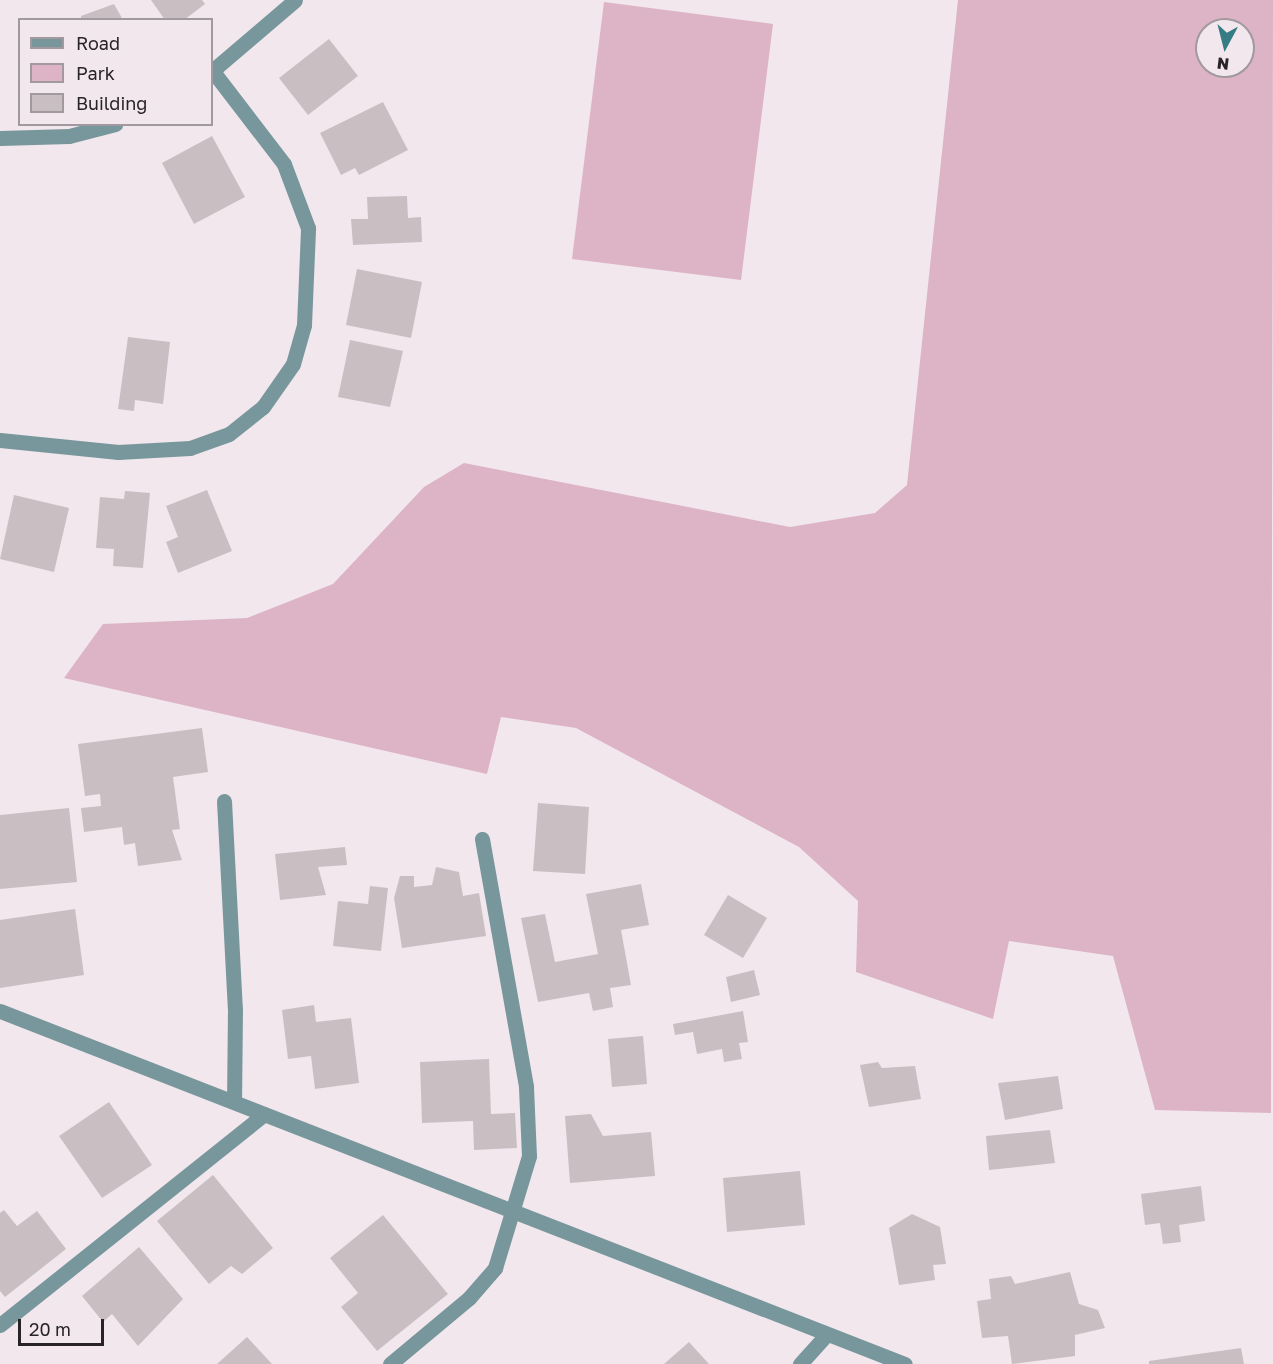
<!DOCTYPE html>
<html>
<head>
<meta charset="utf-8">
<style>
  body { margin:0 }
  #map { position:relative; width:1273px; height:1364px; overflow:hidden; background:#f2e7ec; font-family:"Golos Text",sans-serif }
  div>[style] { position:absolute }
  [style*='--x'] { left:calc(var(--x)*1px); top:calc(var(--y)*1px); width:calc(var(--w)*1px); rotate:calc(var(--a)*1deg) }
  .green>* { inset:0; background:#dcb4c5 }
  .building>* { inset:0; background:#c9bfc3 }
  .minor>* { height:15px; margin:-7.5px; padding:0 7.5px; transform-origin:7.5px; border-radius:7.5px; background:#78979c }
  span { translate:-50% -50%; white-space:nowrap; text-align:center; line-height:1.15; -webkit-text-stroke:4.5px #f2e7ec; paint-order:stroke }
  .legend { position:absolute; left:18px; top:18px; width:195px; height:108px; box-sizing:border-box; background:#f2e7ec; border:2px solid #a1999d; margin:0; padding:8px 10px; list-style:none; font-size:18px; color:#282426 }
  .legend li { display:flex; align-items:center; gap:12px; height:30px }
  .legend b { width:30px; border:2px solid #a1999d }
  .north { position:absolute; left:1195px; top:18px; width:60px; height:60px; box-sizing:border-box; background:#f2e7ec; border:2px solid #a1999d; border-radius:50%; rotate:187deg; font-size:16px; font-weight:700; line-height:24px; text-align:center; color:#282426 }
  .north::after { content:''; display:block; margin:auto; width:21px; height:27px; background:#357c85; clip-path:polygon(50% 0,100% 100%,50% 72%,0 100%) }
  .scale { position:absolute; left:18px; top:1319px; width:86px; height:27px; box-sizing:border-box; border:3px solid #282426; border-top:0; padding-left:8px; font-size:18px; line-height:21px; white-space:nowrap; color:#282426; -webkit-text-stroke:4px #f2e7ec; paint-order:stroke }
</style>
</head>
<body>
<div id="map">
  <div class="green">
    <div style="clip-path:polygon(evenodd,958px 0,1273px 0,1271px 1113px,1155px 1110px,1113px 956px,1009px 941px,993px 1019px,856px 972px,858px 901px,799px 847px,576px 728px,501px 717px,487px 774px,64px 678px,103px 624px,247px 618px,333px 584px,424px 487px,464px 463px,790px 527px,875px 513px,907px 485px,958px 0,1207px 30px,1243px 30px,1243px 66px,1207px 66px,1207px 30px)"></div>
    <div style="clip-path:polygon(604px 2px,773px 24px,741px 280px,572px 259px)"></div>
  </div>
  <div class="building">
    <div style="clip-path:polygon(151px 0,202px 0,205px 4px,184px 20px,165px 20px)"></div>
    <div style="clip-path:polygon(114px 4px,123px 20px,81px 20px,81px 16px)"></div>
    <div style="clip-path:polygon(329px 39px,358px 76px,308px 115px,279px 78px)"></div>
    <div style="clip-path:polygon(383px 102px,408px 150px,359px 175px,355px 168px,341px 175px,320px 133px)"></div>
    <div style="clip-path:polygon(212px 136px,245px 197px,194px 224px,162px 163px)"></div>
    <div style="clip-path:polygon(407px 196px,408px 218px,421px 217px,422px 242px,353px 245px,351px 219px,368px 219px,367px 197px)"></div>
    <div style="clip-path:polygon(357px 269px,422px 282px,411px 338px,346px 325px)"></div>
    <div style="clip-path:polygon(128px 337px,170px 342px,163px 404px,135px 400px,134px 411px,118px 409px)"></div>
    <div style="clip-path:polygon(350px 340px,403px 351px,390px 407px,338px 397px)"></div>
    <div style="clip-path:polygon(207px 490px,232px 551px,178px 573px,166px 542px,178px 537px,166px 506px)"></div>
    <div style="clip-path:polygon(125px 491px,150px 493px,143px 568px,113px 566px,114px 549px,96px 548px,100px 497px,124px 499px)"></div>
    <div style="clip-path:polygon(14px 495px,69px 508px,54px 572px,0 559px)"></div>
    <div style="clip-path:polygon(202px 728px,208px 772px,173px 777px,180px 829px,172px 830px,182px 860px,138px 866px,135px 843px,124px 845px,122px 827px,84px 832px,81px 808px,101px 806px,100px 794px,85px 796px,78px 744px)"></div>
    <div style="clip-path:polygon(538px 803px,589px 807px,585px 874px,533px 871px)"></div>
    <div style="clip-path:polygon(69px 808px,77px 882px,0 889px,0 815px)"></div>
    <div style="clip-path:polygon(345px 847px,347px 865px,318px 867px,326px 895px,280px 900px,275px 854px)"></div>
    <div style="clip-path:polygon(436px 867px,459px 872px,463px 896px,479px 893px,486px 936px,402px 948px,394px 898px,400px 876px,414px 876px,414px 887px,432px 885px)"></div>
    <div style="clip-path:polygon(641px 884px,649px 925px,621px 930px,631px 985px,610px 988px,613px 1007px,593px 1011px,589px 993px,538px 1002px,521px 918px,545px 914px,555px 962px,598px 954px,586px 894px)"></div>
    <div style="clip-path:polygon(370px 886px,388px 888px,381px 951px,333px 946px,338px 901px,368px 904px)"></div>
    <div style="clip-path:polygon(728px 895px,767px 918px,743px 958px,704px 935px)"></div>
    <div style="clip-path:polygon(75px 909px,84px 975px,0 988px,0 920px)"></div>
    <div style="clip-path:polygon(754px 970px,760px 995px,731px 1002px,726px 977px)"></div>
    <div style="clip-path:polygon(314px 1005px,316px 1022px,351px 1018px,359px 1083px,315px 1089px,311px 1056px,288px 1059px,282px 1010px)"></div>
    <div style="clip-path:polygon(743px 1011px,748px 1042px,739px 1043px,742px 1059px,724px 1062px,722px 1049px,697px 1054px,693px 1032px,675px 1035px,673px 1024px)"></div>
    <div style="clip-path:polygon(643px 1036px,647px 1084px,612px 1087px,608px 1039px)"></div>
    <div style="clip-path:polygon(489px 1059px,491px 1114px,515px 1113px,517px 1148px,474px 1150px,473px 1121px,422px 1123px,420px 1062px)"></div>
    <div style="clip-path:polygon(878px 1062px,882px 1068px,915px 1066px,921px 1099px,869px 1107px,860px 1065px)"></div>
    <div style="clip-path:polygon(1058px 1076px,1063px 1109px,1005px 1120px,998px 1083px)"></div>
    <div style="clip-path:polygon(109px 1102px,152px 1165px,102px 1198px,59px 1136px)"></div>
    <div style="clip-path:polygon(591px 1114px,603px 1136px,651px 1132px,655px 1176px,570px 1183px,565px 1116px)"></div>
    <div style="clip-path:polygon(1050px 1130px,1055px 1163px,989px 1170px,986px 1136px)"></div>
    <div style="clip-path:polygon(800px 1171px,805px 1225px,727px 1232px,723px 1178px)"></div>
    <div style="clip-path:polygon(213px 1175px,273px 1248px,242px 1274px,231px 1266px,209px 1284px,157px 1221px)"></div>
    <div style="clip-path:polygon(1201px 1186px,1205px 1221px,1179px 1225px,1181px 1242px,1163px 1244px,1160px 1223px,1145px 1225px,1141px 1194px)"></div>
    <div style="clip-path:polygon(4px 1210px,17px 1226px,37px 1211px,66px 1249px,5px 1297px,0 1291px,0 1213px)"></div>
    <div style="clip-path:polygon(912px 1214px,940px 1227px,946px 1264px,933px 1265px,935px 1280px,899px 1285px,889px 1228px)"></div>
    <div style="clip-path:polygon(383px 1215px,448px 1294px,377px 1351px,341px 1307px,358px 1293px,330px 1258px)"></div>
    <div style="clip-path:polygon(139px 1247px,183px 1299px,138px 1346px,112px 1314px,103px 1322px,82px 1296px)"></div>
    <div style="clip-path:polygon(1070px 1272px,1079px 1304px,1098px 1310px,1105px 1328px,1075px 1335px,1075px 1356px,1012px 1364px,1008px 1336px,982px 1338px,977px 1301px,991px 1299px,989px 1279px,1011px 1276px,1015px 1284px)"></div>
    <div style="clip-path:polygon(247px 1337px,272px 1364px,217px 1364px)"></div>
    <div style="clip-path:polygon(689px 1342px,709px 1364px,664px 1364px)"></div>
    <div style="clip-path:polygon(1241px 1348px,1244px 1364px,1149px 1364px,1149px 1361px)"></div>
  </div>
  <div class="minor">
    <div style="--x:212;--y:71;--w:109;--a:-40.5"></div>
    <div style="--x:0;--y:138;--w:69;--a:-1.7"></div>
    <div style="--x:69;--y:136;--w:48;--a:-14.6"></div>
    <div style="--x:0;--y:440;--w:119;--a:5.8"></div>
    <div style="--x:118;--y:452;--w:72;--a:-3.2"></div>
    <div style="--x:190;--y:448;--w:41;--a:-19.7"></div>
    <div style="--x:229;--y:434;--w:43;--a:-38.5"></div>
    <div style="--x:263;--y:407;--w:52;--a:-55.1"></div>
    <div style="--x:293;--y:364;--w:41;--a:-74.2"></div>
    <div style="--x:304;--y:325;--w:97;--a:-87.6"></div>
    <div style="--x:308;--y:228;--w:68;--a:-110.6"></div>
    <div style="--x:284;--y:164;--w:118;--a:-127.5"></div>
    <div style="--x:224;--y:801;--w:208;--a:87"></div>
    <div style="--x:235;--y:1009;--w:91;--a:90.6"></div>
    <div style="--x:0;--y:1011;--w:971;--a:21.31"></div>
    <div style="--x:0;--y:1325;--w:338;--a:-38.6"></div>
    <div style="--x:390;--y:1364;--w:103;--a:-39.9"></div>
    <div style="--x:469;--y:1298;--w:40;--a:-49"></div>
    <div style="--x:495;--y:1268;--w:117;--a:-73.1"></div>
    <div style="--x:529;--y:1156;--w:70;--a:-92.5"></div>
    <div style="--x:526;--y:1086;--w:251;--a:-100.1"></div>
    <div style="--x:800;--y:1364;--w:40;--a:-48"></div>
  </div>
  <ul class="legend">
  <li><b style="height:8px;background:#78979c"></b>Road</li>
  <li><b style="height:16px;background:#dcb4c5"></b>Park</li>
  <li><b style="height:16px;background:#c9bfc3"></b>Building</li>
  </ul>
  <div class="north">N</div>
  <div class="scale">20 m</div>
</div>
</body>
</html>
